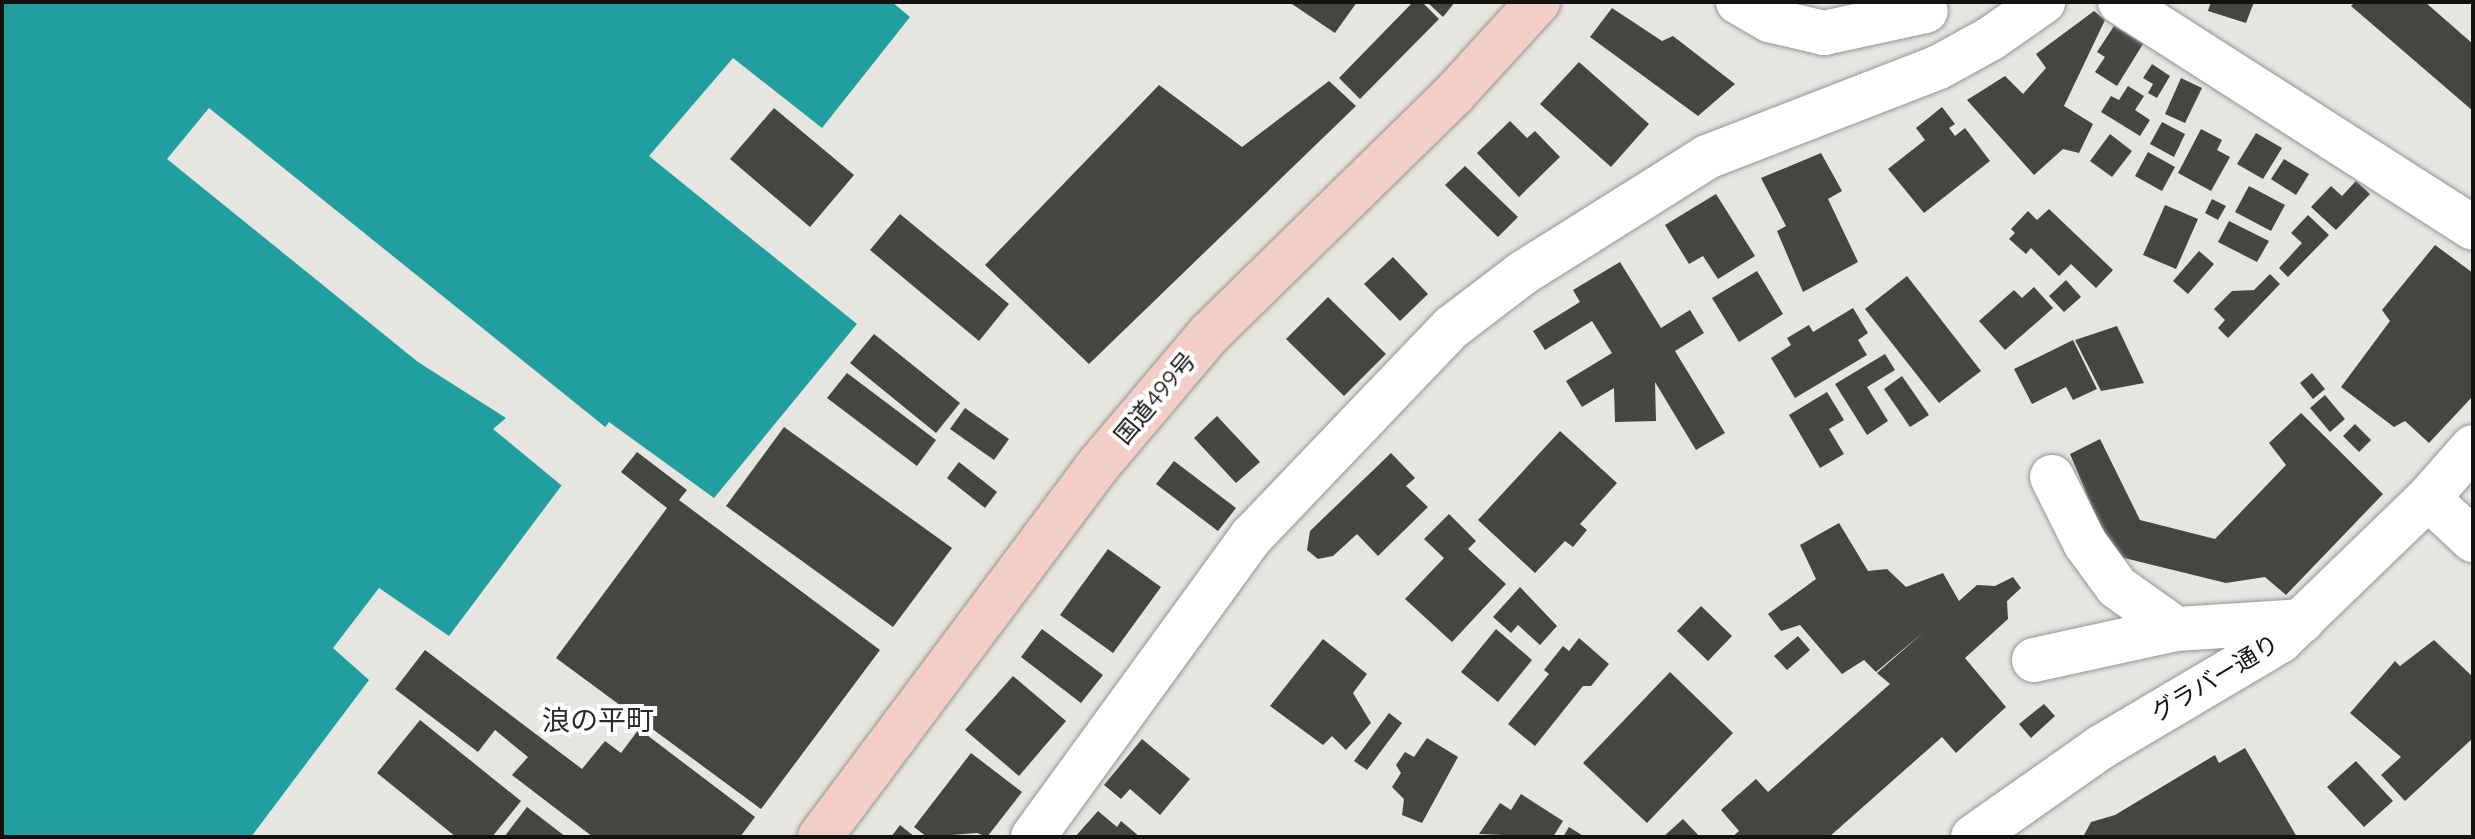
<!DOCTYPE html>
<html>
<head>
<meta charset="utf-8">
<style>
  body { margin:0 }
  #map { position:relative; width:2475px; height:839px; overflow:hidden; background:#e7e5e0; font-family:Quicksand,"Noto Sans JP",sans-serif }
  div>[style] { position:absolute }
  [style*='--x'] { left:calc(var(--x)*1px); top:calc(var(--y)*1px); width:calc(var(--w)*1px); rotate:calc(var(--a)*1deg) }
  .water>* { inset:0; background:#219e9f }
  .pier>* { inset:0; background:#e7e5e0 }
  .building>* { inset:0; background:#474541 }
  .roads { filter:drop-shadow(0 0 2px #969490) drop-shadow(0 0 2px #969490) }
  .minor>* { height:44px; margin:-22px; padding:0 22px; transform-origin:22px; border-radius:22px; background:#fff }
  .tertiary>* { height:44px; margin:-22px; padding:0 22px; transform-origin:22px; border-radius:22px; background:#fff }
  .trunk>* { height:44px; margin:-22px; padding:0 22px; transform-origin:22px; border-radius:22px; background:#f3cec7 }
  span { translate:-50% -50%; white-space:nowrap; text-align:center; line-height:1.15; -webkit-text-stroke:8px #fff; paint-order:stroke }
  .street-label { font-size:24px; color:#131210 }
  .quarter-label { font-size:28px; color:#2d2b27 }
  .frame { position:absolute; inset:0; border:4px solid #131210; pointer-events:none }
</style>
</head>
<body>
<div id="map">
  <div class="water">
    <div style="clip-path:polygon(2px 2px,892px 2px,910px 17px,822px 128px,733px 58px,649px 156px,857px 324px,714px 498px,609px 422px,449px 636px,379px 588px,333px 648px,369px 680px,251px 837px,2px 837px)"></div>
  </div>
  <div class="pier">
    <div style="clip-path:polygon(209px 108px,609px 430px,567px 490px,493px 429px,506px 418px,418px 362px,167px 159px)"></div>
  </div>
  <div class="building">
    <div style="clip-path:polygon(1289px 2px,1357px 2px,1335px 33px)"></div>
    <div style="clip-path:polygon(1413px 2px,1422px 2px,1439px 19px,1360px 99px,1339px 78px)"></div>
    <div style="clip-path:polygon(1427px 2px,1455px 2px,1443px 17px)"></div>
    <div style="clip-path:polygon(2211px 2px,2254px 2px,2246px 23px,2208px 11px)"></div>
    <div style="clip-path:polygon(2355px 2px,2425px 2px,2473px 44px,2473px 111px,2351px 6px)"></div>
    <div style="clip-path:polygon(1612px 8px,1662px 41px,1673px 36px,1735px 84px,1698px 116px,1590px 37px)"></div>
    <div style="clip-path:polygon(2094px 11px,2105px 20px,2064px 106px,2093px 124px,2079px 153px,2063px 149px,2034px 175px,1967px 100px,2005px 76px,2023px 94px,2046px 68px,2036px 54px)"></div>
    <div style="clip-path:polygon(2114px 26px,2143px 44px,2117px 86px,2095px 72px,2105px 57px,2097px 52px)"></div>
    <div style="clip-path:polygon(1579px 62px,1649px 124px,1611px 167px,1540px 104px)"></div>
    <div style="clip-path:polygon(2152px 64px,2170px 76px,2157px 98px,2148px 93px,2153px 84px,2143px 78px)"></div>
    <div style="clip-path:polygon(2181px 78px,2202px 88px,2185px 123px,2165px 114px)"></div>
    <div style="clip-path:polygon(1329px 81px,1356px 106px,1089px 364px,985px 265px,1159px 85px,1242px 147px)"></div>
    <div style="clip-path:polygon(2128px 86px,2144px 96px,2135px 110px,2150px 120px,2140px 136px,2101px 112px,2111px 96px,2119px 100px)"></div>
    <div style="clip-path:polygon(1942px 107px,1955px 124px,1949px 128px,1955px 136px,1965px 128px,1990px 161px,1924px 213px,1888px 169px,1925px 140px,1916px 128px)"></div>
    <div style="clip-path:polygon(774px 108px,854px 175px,810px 227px,730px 159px)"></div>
    <div style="clip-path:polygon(1510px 121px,1527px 138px,1535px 131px,1560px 157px,1519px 197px,1477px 153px)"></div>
    <div style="clip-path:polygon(2162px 122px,2185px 134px,2174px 157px,2150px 144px)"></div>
    <div style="clip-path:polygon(2201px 129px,2222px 140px,2217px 150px,2230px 157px,2211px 191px,2178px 173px)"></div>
    <div style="clip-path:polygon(2256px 133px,2282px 148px,2263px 179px,2237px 164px)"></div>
    <div style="clip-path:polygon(2110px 134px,2132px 151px,2112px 177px,2090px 161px)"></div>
    <div style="clip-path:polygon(2148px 152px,2175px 167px,2162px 191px,2135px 176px)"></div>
    <div style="clip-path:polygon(1821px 153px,1842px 191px,1828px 199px,1858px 262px,1803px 292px,1777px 231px,1786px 226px,1761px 178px)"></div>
    <div style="clip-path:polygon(2284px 159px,2309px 174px,2296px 195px,2271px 179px)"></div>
    <div style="clip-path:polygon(1465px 166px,1518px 217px,1498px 237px,1445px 185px)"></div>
    <div style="clip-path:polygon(2356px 181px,2370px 194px,2336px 230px,2311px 207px,2331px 186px,2342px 196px)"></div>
    <div style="clip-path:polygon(2249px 186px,2285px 205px,2271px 231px,2235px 212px)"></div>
    <div style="clip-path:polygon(1716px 194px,1755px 256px,1718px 279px,1703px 256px,1689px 264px,1665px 225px)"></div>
    <div style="clip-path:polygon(2212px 199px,2226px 206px,2218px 220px,2205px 213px)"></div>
    <div style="clip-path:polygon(2165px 205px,2198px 219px,2176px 269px,2143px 255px)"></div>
    <div style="clip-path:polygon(2049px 209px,2113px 270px,2096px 288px,2071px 264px,2059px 276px,2031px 248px,2026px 254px,2009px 239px,2015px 233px,2011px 229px,2028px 211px,2037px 220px)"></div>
    <div style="clip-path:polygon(900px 214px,1009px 304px,979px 341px,870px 250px)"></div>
    <div style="clip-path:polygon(2308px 215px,2329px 235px,2288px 277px,2279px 268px,2302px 243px,2291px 233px)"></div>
    <div style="clip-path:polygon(2229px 221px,2269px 241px,2257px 262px,2218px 242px)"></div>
    <div style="clip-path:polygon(2435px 245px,2473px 273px,2473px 396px,2429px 443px,2405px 421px,2394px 427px,2341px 387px,2390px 321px,2382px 310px)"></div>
    <div style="clip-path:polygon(2199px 251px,2214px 264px,2188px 294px,2173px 281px)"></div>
    <div style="clip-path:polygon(1393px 257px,1428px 294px,1400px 321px,1364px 284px)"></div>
    <div style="clip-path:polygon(1620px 262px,1661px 328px,1690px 310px,1704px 333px,1675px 351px,1725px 433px,1696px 450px,1655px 382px,1656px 421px,1615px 422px,1614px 388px,1582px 407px,1566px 381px,1612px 353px,1592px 321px,1545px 350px,1533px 331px,1580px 302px,1573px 290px)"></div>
    <div style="clip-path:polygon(1757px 271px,1783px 314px,1739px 342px,1712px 298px)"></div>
    <div style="clip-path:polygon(2270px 274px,2280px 284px,2228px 338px,2218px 328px,2225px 320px,2214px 309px,2232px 291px,2254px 290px)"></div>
    <div style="clip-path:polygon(1907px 276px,1981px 371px,1939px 403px,1865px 309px)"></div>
    <div style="clip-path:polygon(2066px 280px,2081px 297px,2064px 312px,2049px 296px)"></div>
    <div style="clip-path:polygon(2034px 287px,2053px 308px,2005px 350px,1979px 321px,2014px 290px,2022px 298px)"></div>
    <div style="clip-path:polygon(1328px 297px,1386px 354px,1344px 396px,1286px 339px)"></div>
    <div style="clip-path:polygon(1853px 308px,1868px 333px,1858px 340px,1867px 355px,1795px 398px,1771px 358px,1791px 345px,1787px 338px,1809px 325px,1813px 332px)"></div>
    <div style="clip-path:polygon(2117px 326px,2144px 383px,2101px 391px,2075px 340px)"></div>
    <div style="clip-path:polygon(874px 334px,960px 403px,936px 433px,850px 363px)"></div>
    <div style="clip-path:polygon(2073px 340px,2097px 389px,2073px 400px,2066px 387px,2032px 404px,2014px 369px)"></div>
    <div style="clip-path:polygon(1885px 354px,1895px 370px,1867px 387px,1888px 421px,1867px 435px,1835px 384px)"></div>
    <div style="clip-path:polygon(847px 373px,936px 440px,917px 466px,827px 398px)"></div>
    <div style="clip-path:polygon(2312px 373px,2325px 389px,2313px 399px,2300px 383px)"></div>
    <div style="clip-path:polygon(1902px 376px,1929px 415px,1910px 427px,1884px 389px)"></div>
    <div style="clip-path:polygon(1827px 392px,1844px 420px,1829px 429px,1844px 454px,1820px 468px,1789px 415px)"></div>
    <div style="clip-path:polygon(2325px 395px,2345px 419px,2330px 432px,2310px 408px)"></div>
    <div style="clip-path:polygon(965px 408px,1009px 439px,994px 460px,950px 429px)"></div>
    <div style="clip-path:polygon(2301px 413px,2383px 494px,2286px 595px,2265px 577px,2226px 583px,2112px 555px,2070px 454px,2100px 439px,2140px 520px,2215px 539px,2286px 465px,2269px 443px)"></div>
    <div style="clip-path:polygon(1217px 416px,1260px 462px,1236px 483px,1194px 438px)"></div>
    <div style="clip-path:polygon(2355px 424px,2371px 440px,2359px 452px,2343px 436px)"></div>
    <div style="clip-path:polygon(784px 427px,952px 548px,893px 627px,726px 506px)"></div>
    <div style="clip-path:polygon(1560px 431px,1617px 483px,1580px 524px,1587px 530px,1573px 547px,1565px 541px,1535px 573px,1478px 520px)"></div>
    <div style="clip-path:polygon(637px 452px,687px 490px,679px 500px,880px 650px,761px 809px,556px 658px,667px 508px,621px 472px)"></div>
    <div style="clip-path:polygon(1391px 453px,1415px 478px,1406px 486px,1428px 507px,1378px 556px,1357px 534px,1333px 556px,1318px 559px,1307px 550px,1310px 531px)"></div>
    <div style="clip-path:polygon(1174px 461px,1236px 508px,1218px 531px,1156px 484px)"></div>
    <div style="clip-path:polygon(959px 462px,997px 492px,985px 508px,947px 478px)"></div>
    <div style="clip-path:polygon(1449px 514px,1476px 541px,1468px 549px,1506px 584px,1452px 642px,1405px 599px,1444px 558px,1424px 539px)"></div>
    <div style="clip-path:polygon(1839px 523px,1868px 571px,1887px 569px,1906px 587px,1943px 573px,1959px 601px,1977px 585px,1995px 586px,2013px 577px,2021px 588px,2007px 601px,2008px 619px,1965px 658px,2006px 707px,1956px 753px,1942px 737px,1829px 837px,1732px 837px,1739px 831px,1721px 810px,1756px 779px,1768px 792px,1890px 684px,1877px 673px,1925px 631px,1876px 672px,1864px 660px,1842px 674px,1800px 625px,1781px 631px,1768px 614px,1816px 579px,1800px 545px)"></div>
    <div style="clip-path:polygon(1108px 549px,1161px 587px,1113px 653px,1060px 615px)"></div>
    <div style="clip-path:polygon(1520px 587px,1557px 626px,1540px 645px,1518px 625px,1511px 633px,1493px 617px)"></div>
    <div style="clip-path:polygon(1701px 606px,1732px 636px,1708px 661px,1677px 631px)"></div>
    <div style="clip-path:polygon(1042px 629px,1103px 675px,1081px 703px,1021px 657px)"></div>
    <div style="clip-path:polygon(1496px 629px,1532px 660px,1498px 702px,1461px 672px)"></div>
    <div style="clip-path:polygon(1798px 636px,1810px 650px,1787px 670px,1774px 656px)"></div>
    <div style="clip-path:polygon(1579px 638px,1609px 664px,1591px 686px,1583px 686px,1535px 746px,1508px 724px,1549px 674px,1544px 670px,1563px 646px,1569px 651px)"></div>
    <div style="clip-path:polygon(1323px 639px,1367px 674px,1353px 693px,1371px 723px,1346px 750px,1332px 736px,1323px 745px,1270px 706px)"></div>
    <div style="clip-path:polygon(2434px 640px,2473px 677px,2473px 738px,2405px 801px,2381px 775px,2401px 757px,2350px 713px,2395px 661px,2400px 666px)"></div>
    <div style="clip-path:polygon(425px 650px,582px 769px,605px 741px,621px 753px,639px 729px,755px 817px,740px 837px,593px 837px,512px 775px,528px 757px,495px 730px,478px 752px,395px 689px)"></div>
    <div style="clip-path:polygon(1670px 672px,1733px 733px,1647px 823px,1583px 763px)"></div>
    <div style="clip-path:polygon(1013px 676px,1066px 721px,1019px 776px,965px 730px)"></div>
    <div style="clip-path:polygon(2044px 704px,2055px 716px,2031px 738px,2019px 724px)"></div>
    <div style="clip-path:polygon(1389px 713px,1402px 723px,1367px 770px,1354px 761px)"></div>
    <div style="clip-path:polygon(420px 720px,521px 801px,492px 837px,456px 837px,377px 773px)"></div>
    <div style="clip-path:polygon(1427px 738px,1458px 757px,1422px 823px,1402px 815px,1404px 799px,1392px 787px,1401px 773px,1396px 765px,1405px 752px,1414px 757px)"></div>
    <div style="clip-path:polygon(1142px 739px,1190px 779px,1160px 815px,1130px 789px,1121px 799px,1104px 785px)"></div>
    <div style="clip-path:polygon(2245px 748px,2297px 837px,2083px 837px,2091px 822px,2115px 815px,2215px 755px,2219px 763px)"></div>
    <div style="clip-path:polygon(971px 753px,1022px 792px,987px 837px,977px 833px,927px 837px,914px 827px)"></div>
    <div style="clip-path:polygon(2356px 761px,2393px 801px,2364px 827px,2327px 787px)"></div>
    <div style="clip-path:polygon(1521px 794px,1563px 821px,1553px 837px,1479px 834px,1500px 803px,1511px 810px)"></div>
    <div style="clip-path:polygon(527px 807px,566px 837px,504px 837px)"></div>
    <div style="clip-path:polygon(1098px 811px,1117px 827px,1121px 821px,1140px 837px,1075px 837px)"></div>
    <div style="clip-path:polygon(1683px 819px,1700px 837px,1663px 837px)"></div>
    <div style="clip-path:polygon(900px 825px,915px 837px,891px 837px)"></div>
    <div style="clip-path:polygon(1569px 827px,1585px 837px,1563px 837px)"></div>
  </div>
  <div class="roads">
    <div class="minor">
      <div style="--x:2120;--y:2;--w:419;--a:32.6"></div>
      <div style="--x:2052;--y:477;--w:74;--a:63.4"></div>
      <div style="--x:2085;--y:543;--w:54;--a:54"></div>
      <div style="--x:2117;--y:587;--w:72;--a:35.4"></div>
      <div style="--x:2428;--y:498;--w:62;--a:43"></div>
      <div style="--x:2034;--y:660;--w:145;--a:-12.3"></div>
      <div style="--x:2176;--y:629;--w:126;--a:-3.6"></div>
      <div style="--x:1033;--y:837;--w:371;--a:-54"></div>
      <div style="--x:1251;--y:537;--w:291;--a:-46.3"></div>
      <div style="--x:1452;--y:327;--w:89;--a:-37.3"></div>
      <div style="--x:1523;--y:273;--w:218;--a:-32.2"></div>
      <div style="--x:1707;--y:157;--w:249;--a:-21.2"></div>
      <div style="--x:1939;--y:67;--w:58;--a:-28.8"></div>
      <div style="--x:1990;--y:39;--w:65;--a:-34.9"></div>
      <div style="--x:1973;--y:837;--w:156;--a:-35.1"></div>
      <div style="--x:2101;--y:747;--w:208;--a:-30.6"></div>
      <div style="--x:2280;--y:641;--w:206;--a:-44"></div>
      <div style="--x:2428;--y:498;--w:68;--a:-48.6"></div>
    </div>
    <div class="tertiary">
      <div style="--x:1738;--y:2;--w:36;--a:30"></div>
      <div style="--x:1769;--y:20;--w:57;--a:13.3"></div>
      <div style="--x:1824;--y:33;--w:104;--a:-12.2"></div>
    </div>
    <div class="trunk">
      <div style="--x:820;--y:837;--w:467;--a:-53.2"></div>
      <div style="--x:1100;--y:463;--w:169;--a:-49.8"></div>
      <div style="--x:1209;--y:334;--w:343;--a:-44.4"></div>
      <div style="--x:1454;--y:94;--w:125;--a:-47.6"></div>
    </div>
  </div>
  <div class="street-label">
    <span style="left:1155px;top:398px;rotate:-50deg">国道499号</span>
    <span style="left:2215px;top:678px;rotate:-31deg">グラバー通り</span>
  </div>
  <div class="quarter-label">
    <span style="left:598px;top:720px">浪の平町</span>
  </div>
  <div class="frame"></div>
</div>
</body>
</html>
